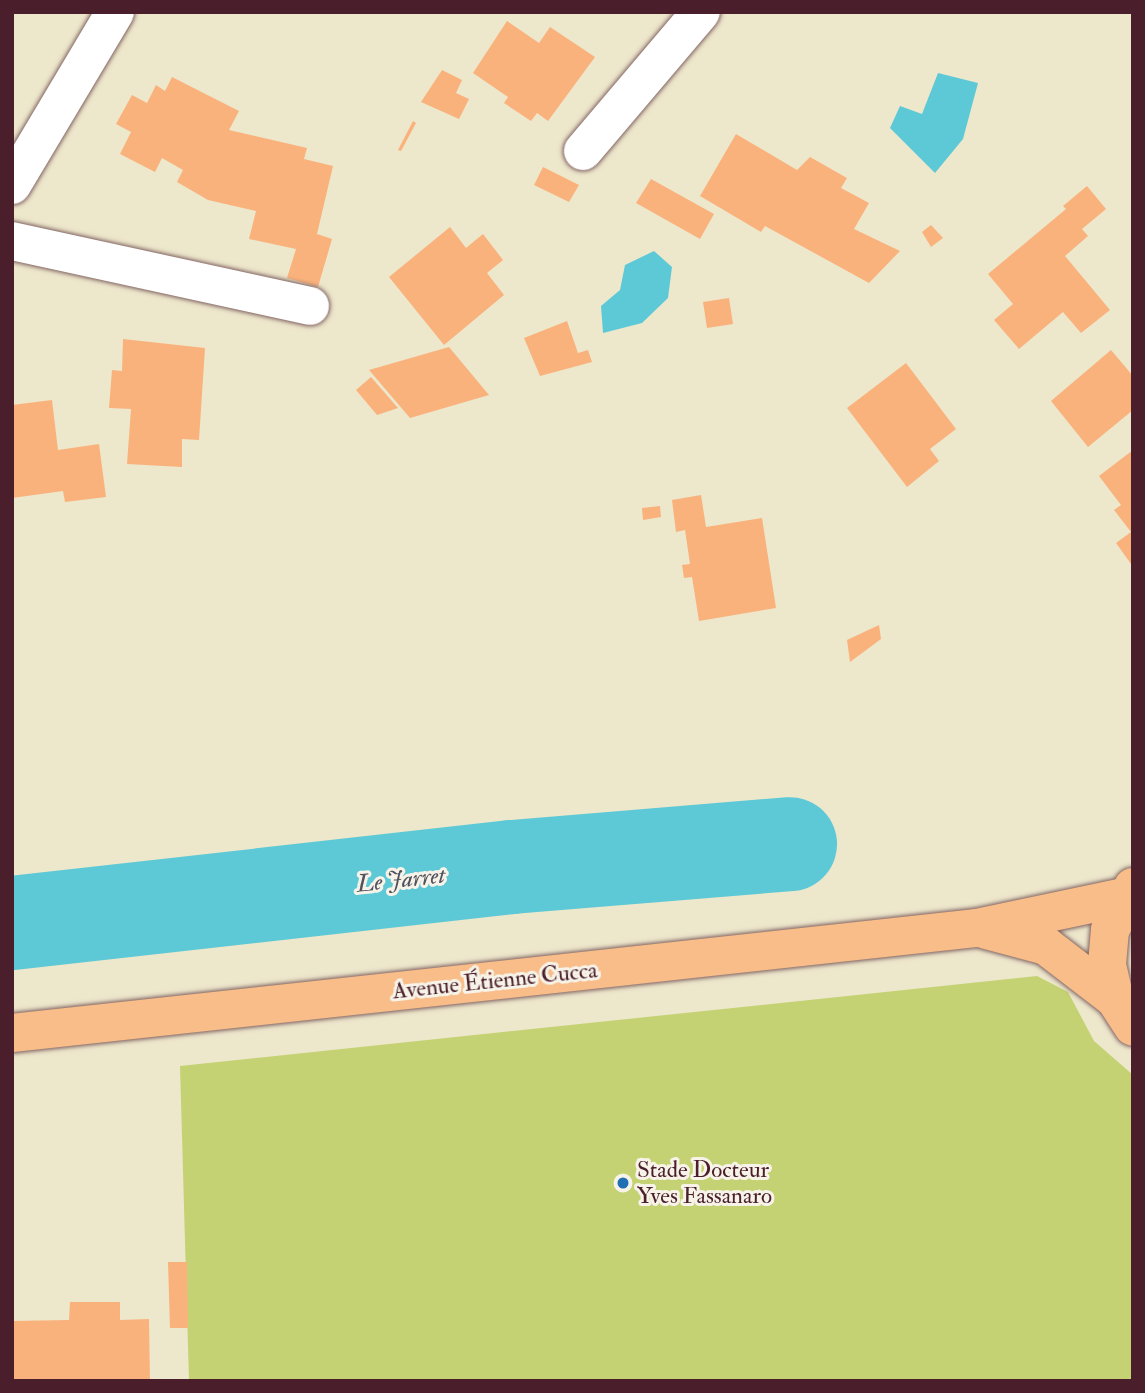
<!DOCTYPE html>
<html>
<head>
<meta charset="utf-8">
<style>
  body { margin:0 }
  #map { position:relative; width:1145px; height:1393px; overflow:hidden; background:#ede7cc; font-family:"IM FELL Double Pica",serif }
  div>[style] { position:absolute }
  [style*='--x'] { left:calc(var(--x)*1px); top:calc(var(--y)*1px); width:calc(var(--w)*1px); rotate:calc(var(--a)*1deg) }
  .green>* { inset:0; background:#c4d273 }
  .water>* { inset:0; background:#5ec9d6 }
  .river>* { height:94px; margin:-47px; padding:0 47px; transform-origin:47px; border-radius:47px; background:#5ec9d6 }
  .building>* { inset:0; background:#fab27d }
  .roads { filter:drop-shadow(0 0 2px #836563) drop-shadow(0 0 2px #836563) }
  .minor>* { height:38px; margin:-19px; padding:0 19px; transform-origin:19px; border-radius:19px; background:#fff }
  .major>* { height:38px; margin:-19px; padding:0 19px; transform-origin:19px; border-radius:19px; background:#f8bd89 }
  .dots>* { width:19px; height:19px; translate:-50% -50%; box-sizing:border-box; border:4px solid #f7f3e8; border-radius:50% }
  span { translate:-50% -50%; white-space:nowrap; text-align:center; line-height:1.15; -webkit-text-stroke:6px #f7f3e8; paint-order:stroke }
  .street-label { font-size:23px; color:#4a1f2b }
  .poi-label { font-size:23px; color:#4a1f2b }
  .left { translate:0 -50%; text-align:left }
  .water-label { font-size:24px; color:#50525e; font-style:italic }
  .frame { position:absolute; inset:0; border:14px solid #4a1f2b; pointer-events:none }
</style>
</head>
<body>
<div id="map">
  <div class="green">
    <div style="clip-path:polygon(1037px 976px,1068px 992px,1094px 1041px,1133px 1075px,1133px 1381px,189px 1381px,180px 1066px)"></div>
  </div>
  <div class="water">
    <div style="clip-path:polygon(938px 73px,978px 83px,963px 139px,935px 173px,890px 128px,900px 106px,922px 114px)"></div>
    <div style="clip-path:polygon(654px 251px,672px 267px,668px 298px,642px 323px,603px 333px,601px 306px,620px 290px,625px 265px)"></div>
  </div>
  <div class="river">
    <div style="--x:12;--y:923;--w:503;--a:-6.39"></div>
    <div style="--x:512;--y:867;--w:279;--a:-4.7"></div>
  </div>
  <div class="building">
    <div style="clip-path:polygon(507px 21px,539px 43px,550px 27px,595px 57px,548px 121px,537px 113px,531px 121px,504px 103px,508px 97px,473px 73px)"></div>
    <div style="clip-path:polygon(442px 70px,462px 80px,456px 93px,469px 99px,459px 119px,421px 102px)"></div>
    <div style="clip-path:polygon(172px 77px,239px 111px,229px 130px,307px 148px,304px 159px,333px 166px,317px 234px,332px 239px,318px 287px,287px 278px,296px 249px,249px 239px,256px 211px,208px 200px,177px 182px,183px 170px,162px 158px,155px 172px,120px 154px,131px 132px,116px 124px,132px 95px,147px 103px,156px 85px,165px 91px)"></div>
    <div style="clip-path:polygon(413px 121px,416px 123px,401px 151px,398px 150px)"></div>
    <div style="clip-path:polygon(736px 134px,797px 170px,810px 157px,847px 178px,841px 188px,869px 203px,854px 229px,900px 251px,869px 283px,765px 226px,761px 232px,700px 196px)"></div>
    <div style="clip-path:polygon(543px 167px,579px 185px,569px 202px,534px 185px)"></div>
    <div style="clip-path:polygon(651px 179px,714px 214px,700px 239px,636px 203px)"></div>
    <div style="clip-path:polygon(1087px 186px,1106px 209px,1082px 229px,1088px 236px,1065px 256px,1110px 310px,1081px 333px,1063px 312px,1019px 349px,994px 320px,1013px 304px,988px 274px,1066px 209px,1063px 206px)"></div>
    <div style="clip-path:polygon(931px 225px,943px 238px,931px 247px,922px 232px)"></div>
    <div style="clip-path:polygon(450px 227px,466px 248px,483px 234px,503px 260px,487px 273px,504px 295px,444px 345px,389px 277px)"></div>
    <div style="clip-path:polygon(729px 298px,733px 324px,707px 328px,703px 302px)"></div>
    <div style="clip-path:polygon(567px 321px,578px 353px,588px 350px,592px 362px,540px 376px,524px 338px)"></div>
    <div style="clip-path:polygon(123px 339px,205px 348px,199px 440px,182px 439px,182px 467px,127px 464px,131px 409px,109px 408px,112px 370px,122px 371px)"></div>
    <div style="clip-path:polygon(449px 347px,489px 395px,410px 418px,369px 370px)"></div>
    <div style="clip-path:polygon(1111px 350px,1133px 376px,1133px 410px,1088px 447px,1051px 401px)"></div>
    <div style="clip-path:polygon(906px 363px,956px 429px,930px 449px,939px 461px,907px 487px,847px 408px)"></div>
    <div style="clip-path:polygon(371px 377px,398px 408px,377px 415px,356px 390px)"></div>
    <div style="clip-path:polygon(52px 400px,58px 450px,99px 444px,106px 497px,65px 502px,63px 491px,12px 498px,12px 405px)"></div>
    <div style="clip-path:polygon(1133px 450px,1133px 562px,1131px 564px,1116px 543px,1131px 532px,1114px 510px,1121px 505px,1099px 476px)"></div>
    <div style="clip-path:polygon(701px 495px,706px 527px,762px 518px,776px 608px,699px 621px,692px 577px,684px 578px,682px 565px,690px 564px,685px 530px,676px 532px,672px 500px)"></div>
    <div style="clip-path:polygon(660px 506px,661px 517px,643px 520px,642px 508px)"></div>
    <div style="clip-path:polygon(879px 625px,881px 639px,850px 662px,847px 640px)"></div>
    <div style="clip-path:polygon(168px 1262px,187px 1262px,188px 1328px,170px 1328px)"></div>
    <div style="clip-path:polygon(70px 1302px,120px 1302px,120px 1320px,149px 1319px,150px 1381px,12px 1381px,12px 1321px,69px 1320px)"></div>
  </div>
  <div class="roads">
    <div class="minor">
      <div style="--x:583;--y:151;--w:182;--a:-49.7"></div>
      <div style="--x:12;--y:185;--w:201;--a:-59.2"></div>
      <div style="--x:12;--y:241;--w:305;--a:12.3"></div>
    </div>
    <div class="major">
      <div style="--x:1133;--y:887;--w:49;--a:118.1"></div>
      <div style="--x:1110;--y:930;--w:35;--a:95"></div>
      <div style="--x:1107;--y:965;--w:35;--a:77"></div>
      <div style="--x:1115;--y:999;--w:33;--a:57"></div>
      <div style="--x:986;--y:930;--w:62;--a:14.9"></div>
      <div style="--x:1046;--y:946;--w:87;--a:37.5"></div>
      <div style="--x:12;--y:1033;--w:971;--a:-6.21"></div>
      <div style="--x:977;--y:928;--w:150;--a:-11.9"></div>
    </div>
  </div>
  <div class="dots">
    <div style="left:623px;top:1183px;background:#1f6fb2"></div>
  </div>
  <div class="street-label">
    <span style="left:495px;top:981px;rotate:-6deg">Avenue Étienne Cucca</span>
  </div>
  <div class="poi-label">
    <span class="left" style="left:637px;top:1183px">Stade Docteur<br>Yves Fassanaro</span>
  </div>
  <div class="water-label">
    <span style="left:401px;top:880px;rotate:-6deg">Le Jarret</span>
  </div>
  <div class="frame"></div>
</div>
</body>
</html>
